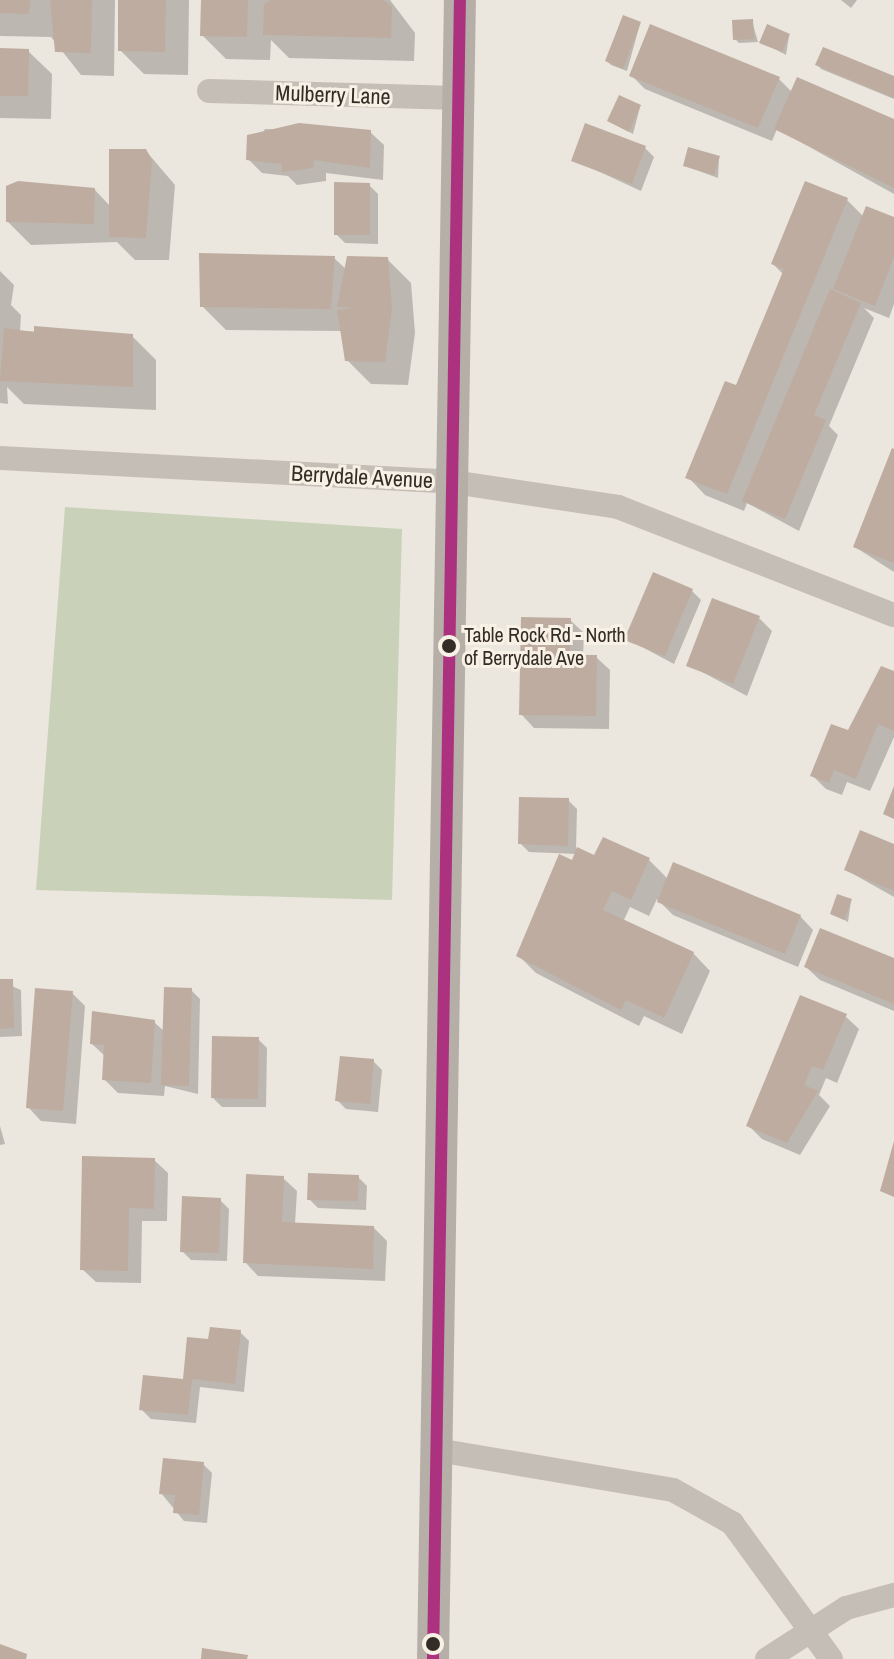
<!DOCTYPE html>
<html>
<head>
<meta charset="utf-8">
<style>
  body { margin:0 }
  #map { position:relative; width:894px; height:1659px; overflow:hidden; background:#ebe7de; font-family:"Archivo Narrow",sans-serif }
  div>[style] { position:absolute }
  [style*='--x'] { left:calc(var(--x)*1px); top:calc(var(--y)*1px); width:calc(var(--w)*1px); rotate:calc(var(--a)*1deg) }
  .green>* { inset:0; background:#cad1b9 }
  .shadow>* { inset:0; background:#0003 }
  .building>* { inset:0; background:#beaca0 }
  .street>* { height:24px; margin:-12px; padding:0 12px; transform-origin:12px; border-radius:12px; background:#c4beb7 }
  .secondary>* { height:32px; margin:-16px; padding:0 16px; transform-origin:16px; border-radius:16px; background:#b5afa8 }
  .bus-1>* { height:12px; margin:-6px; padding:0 6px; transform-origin:6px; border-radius:6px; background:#ac3280 }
  .dots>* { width:22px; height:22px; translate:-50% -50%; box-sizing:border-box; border:4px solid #f8f1e5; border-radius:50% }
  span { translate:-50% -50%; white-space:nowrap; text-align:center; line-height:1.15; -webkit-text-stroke:6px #f8f1e5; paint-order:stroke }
  .bus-label { font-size:20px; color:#342c26 }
  .left { translate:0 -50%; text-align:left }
  .street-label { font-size:22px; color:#342c26 }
</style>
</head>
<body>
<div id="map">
  <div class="green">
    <div style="clip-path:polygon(65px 507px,402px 529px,392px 900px,36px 890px)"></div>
  </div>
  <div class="shadow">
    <div style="clip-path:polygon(0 0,115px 0,114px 76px,81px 75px,51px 37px,0 36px)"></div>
    <div style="clip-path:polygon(120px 0,189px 0,188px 75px,144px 74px,120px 50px)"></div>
    <div style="clip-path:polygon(203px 0,390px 0,415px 33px,414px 61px,289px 58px,271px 40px,270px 60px,226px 59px,202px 35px)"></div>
    <div style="clip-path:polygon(841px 0,857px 0,851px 8px)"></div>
    <div style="clip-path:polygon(752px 21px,758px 42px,739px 43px,735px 39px)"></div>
    <div style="clip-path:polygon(640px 24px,627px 71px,611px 65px,607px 61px)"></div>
    <div style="clip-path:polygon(789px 36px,786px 55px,762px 42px)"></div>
    <div style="clip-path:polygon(0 50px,28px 51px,52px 74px,51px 119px,0 118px)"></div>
    <div style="clip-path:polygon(818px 65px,894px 78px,894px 99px,821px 69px)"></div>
    <div style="clip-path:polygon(631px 75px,779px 79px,792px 92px,894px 121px,894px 194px,777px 129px,772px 141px,645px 89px)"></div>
    <div style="clip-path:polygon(640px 107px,633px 134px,609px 121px)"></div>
    <div style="clip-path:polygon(265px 129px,370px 132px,384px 145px,383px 180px,326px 173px,326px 181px,297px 185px,288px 176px,262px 173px,248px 159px)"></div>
    <div style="clip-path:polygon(645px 148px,654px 157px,641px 191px,574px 160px)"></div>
    <div style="clip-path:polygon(146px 151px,175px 185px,169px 260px,135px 260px,117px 242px,31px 245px,8px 222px,94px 189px,111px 207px)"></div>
    <div style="clip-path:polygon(719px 158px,718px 178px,685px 166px)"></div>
    <div style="clip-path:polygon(369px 185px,378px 194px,378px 244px,345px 243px,336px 234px)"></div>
    <div style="clip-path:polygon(847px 200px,864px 217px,894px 219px,894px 304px,889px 318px,864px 308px,874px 318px,829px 426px,838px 435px,799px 531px,747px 503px,744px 511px,705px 495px,688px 477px,737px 388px,784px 275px,773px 264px)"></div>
    <div style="clip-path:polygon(334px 258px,349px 272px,387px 259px,411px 283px,415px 333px,408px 385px,371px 384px,347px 360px,342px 331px,226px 330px,202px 306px)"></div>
    <div style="clip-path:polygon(0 271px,14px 285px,11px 305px,21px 315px,20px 331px,132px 336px,156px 360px,156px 410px,24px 404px,7px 387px,8px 404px,0 403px)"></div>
    <div style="clip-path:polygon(894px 451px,894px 572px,855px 547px)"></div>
    <div style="clip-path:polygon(692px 591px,701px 600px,674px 664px,627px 639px)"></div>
    <div style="clip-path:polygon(759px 618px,772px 631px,747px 696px,689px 665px)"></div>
    <div style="clip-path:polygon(570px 620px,584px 633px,583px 657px,596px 657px,610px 670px,609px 729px,534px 728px,521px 714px)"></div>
    <div style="clip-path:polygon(894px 673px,894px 737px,870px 791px,847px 782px,842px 795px,826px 789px,813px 776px)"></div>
    <div style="clip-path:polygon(568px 800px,577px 809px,576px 849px,595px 858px,649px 860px,668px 879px,800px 916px,813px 930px,798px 967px,673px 915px,657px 899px,649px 916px,630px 907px,623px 922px,693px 953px,710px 971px,682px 1034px,644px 1016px,639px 1026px,536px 973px,518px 955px,577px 854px,529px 852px,520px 843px)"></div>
    <div style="clip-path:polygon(894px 846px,894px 897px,846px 870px)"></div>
    <div style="clip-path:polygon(851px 901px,848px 922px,832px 913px)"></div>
    <div style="clip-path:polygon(894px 960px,894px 1011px,820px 980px,806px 967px)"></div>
    <div style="clip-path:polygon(0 981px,21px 990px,22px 1036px,0 1037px)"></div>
    <div style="clip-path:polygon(191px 990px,200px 999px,198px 1094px,165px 1086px,164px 1096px,118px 1093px,104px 1079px,106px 1057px,92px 1044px,154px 1022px,165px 1032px)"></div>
    <div style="clip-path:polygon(72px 993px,85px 1006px,76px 1124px,41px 1121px,28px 1107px)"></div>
    <div style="clip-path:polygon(845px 1016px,859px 1029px,837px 1083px,826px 1078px,819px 1095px,830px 1106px,800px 1155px,762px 1139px,749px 1126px)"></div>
    <div style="clip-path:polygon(258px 1039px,267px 1048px,266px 1107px,222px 1107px,213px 1098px)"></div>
    <div style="clip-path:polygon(373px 1061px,382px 1070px,378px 1112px,346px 1109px,337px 1100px)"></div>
    <div style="clip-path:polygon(0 1126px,5px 1144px,0 1145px)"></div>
    <div style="clip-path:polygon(154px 1160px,168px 1173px,167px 1221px,142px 1221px,141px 1283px,96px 1282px,82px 1269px)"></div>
    <div style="clip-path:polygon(358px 1177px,367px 1186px,366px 1210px,318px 1208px,309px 1199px)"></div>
    <div style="clip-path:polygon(283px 1178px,297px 1191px,295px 1224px,374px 1228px,387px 1241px,385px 1281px,258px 1276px,245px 1262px)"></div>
    <div style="clip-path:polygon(220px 1200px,229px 1209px,227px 1261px,191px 1260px,182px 1251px)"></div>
    <div style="clip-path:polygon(240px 1332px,249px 1341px,244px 1392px,200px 1387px,196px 1423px,151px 1419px,142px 1410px,184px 1381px,210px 1342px)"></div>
    <div style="clip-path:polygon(203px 1464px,212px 1473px,207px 1523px,184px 1521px,161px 1493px)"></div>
  </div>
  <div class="building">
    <div style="clip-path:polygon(0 0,30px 0,29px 14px,0 13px)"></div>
    <div style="clip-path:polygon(50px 0,92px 0,91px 53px,55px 52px)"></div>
    <div style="clip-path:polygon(118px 0,166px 0,165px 52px,118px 51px)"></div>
    <div style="clip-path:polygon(201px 0,248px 0,247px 37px,200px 36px)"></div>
    <div style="clip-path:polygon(271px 0,383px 0,392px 7px,391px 38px,263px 35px,264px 4px)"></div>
    <div style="clip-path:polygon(623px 15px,641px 22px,623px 69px,605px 61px)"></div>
    <div style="clip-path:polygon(753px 19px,754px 39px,733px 40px,732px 20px)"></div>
    <div style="clip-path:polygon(650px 24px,780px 77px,758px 128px,629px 76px)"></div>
    <div style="clip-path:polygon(767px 24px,790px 34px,782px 52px,759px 43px)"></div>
    <div style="clip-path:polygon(823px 47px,894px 76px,894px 98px,815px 65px)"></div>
    <div style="clip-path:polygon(0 48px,29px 49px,28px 96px,0 96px)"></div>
    <div style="clip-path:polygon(797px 77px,894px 119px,894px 188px,774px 129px)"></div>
    <div style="clip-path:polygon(619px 95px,641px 105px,629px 132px,607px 121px)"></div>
    <div style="clip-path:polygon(299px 123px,371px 130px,370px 168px,314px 160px,313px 168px,282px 172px,282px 164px,246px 160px,247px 135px)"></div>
    <div style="clip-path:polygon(585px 123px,646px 146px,632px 184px,571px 161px)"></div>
    <div style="clip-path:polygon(688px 147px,720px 156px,714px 175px,683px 166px)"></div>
    <div style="clip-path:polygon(109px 149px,146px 149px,152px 160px,146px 238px,109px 237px)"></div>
    <div style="clip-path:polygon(18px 181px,95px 188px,94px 224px,6px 222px,6px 186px)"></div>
    <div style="clip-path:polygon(805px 181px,848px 198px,727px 494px,685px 478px,725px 381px,736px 385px,784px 269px,771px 264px)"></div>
    <div style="clip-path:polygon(334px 182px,370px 183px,370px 235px,334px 235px)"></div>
    <div style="clip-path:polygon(866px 206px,894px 217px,894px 257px,875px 306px,833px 289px)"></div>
    <div style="clip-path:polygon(199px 253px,335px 256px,331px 309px,200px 307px)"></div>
    <div style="clip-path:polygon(347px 256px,388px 257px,392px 308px,385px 362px,345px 361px,337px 310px,354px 308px,337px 307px)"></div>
    <div style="clip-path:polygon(830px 289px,861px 303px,814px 415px,826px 420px,785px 519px,742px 501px)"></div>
    <div style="clip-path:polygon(34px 326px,133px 334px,133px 387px,0 381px,4px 328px,34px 332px)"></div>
    <div style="clip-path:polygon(892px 448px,894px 449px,894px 563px,853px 547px)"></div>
    <div style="clip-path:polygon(653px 572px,693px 589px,665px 656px,624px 640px)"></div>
    <div style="clip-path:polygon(712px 598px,760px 616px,733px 684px,686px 666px)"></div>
    <div style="clip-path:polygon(521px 617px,571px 618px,570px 655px,597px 655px,596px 716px,519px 715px)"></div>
    <div style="clip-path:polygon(881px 666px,894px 671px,894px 731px,878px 724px,856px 779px,834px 770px,829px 783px,810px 776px,831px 724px,848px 730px)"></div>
    <div style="clip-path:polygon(894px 786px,894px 819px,883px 814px)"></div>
    <div style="clip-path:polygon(519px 797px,569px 798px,568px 846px,518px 844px)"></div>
    <div style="clip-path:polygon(860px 830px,894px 844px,894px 891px,844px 870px)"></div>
    <div style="clip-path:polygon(603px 837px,650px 858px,631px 900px,612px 891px,603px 910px,694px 952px,664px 1018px,626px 1000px,621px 1010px,516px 956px,559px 854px,572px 860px,577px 847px,594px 855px)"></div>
    <div style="clip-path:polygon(673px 862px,801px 915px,785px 954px,657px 902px)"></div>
    <div style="clip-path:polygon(837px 894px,852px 899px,844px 920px,830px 914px)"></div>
    <div style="clip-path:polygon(820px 928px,894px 958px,894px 1004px,804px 967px)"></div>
    <div style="clip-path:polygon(0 979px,13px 979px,14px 1028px,0 1029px)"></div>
    <div style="clip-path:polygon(164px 987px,192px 988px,189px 1086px,161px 1085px)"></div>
    <div style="clip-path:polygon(35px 988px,73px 991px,63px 1111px,26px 1108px)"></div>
    <div style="clip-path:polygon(800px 995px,847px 1014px,823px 1070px,812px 1066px,804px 1085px,818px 1091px,787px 1143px,746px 1126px)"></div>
    <div style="clip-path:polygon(92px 1011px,155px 1020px,151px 1083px,102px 1080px,104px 1045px,90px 1044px)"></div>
    <div style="clip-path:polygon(212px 1036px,259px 1037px,258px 1099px,211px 1098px)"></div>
    <div style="clip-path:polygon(340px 1056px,374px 1059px,370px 1104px,335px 1101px)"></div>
    <div style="clip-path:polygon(894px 1141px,894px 1197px,880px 1191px)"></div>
    <div style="clip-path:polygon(82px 1156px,155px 1158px,154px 1209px,129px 1208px,128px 1271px,80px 1270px)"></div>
    <div style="clip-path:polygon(308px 1173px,359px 1175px,358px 1201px,307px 1200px)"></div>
    <div style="clip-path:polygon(246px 1174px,284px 1176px,282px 1222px,374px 1226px,373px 1269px,243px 1263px)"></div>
    <div style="clip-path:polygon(182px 1196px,221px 1198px,219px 1253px,180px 1252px)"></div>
    <div style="clip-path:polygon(210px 1327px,241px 1330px,235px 1384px,192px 1379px,188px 1415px,139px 1410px,143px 1375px,183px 1379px,187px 1337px,208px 1339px)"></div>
    <div style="clip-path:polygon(163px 1458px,204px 1462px,199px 1515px,173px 1513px,175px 1495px,159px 1494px)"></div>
    <div style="clip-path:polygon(0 1644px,27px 1654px,26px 1659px,0 1659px)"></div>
    <div style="clip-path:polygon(202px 1648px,248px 1655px,247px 1659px,201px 1659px)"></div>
  </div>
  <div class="street">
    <div style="--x:209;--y:91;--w:249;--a:1.6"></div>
    <div style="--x:0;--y:458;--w:454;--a:3"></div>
    <div style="--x:453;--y:482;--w:167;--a:8.6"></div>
    <div style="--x:618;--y:507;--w:296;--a:21.4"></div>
    <div style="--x:437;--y:1450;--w:239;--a:9.6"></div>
    <div style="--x:673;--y:1490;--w:68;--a:29.2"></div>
    <div style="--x:732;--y:1523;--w:168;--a:53.9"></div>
    <div style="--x:767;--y:1659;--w:94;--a:-32.8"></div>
    <div style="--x:846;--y:1608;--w:50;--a:-15.2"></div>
  </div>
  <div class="secondary">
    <div style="--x:433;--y:1659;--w:1659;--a:-89.07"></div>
  </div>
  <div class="bus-1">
    <div style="--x:433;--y:1659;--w:1659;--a:-89.07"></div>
  </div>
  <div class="dots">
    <div style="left:449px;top:646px;background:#342c26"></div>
    <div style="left:433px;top:1644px;background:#342c26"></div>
  </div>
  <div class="bus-label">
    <span class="left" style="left:464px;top:646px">Table Rock Rd - North<br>of Berrydale Ave</span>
  </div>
  <div class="street-label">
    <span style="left:333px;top:95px;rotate:2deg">Mulberry Lane</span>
    <span style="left:362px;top:477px;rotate:3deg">Berrydale Avenue</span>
  </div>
</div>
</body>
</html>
